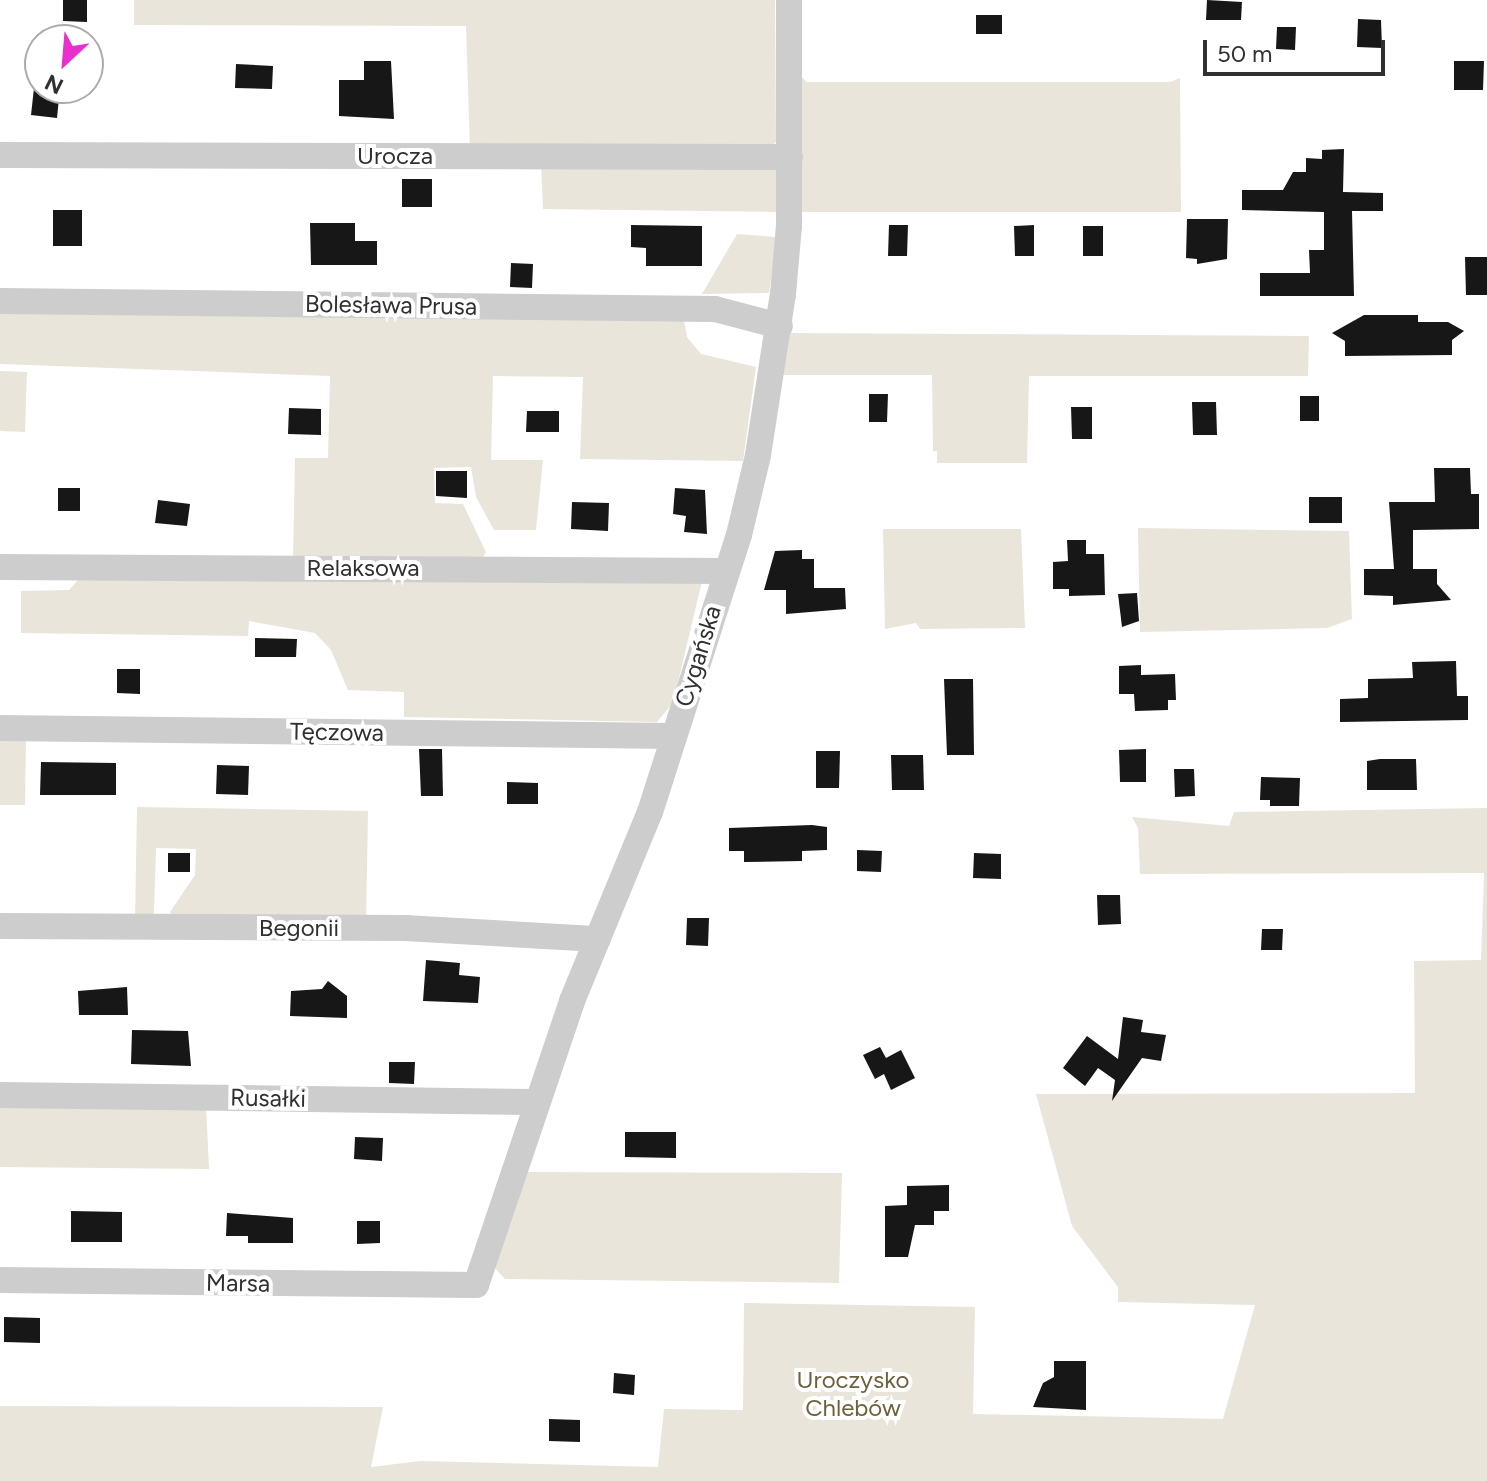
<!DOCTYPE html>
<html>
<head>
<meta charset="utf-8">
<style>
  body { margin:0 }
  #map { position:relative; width:1487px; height:1481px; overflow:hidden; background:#fff; font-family:Figtree,sans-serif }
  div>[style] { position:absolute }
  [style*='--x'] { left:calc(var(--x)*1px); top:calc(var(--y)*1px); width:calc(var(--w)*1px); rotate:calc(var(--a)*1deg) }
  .green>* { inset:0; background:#eae5da }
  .building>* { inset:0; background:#171717 }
  .street>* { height:26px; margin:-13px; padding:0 13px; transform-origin:13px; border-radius:13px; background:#cdcdcd }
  span { translate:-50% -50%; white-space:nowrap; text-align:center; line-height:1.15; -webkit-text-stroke:8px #fff; paint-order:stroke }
  .street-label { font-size:24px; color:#303030 }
  .park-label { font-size:24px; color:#6d613c }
  .north { position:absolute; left:24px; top:24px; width:80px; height:80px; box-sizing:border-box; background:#fff; border:2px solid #acacac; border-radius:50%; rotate:206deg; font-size:22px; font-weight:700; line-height:32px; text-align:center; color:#303030 }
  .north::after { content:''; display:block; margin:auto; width:28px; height:36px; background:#e92fce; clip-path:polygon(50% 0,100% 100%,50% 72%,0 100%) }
  .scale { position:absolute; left:1203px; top:40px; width:182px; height:36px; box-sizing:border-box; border:4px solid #303030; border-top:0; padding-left:10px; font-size:24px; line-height:28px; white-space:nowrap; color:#303030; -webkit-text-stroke:6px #fff; paint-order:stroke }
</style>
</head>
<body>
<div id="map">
  <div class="green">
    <div style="clip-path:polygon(134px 0,775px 0,776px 142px,770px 148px,470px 150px,466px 26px,134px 25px)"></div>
    <div style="clip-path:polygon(799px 75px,807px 82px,1170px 82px,1180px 78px,1181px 212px,799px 212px)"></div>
    <div style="clip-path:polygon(541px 163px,778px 164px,778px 212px,543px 209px)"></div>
    <div style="clip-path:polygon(737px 234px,777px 237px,769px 293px,702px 294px)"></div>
    <div style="clip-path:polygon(0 304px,684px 320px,687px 337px,701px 354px,756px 367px,743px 461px,580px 459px,583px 377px,493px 376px,491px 460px,543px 460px,536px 530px,494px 530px,476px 497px,471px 467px,434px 468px,435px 503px,463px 504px,486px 552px,481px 561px,293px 560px,295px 458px,328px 458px,330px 376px,0 364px)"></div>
    <div style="clip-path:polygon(789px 333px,1309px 336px,1308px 376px,1029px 376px,1027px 463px,937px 463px,937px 451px,933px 451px,932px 375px,778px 375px)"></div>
    <div style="clip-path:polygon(0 371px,27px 372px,25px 432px,0 431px)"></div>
    <div style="clip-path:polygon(1138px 528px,1349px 531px,1352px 619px,1327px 628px,1140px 632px)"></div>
    <div style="clip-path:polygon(883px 529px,1021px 529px,1025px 628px,920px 629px,916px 623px,885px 629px)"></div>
    <div style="clip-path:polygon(86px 571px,703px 577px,673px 703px,657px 722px,404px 717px,404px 692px,348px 690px,331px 650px,315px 633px,249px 621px,248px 636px,21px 633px,21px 591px,69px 590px)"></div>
    <div style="clip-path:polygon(0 738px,26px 738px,25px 805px,0 805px)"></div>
    <div style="clip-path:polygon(137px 807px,368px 811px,366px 923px,177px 921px,170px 912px,195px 875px,196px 849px,156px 848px,154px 913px,147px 921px,135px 920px)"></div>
    <div style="clip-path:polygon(1487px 808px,1487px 1481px,0 1481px,0 1406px,383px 1407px,371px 1467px,420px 1461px,658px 1467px,664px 1409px,743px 1410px,744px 1303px,975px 1307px,973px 1414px,1223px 1419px,1255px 1305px,1118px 1302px,1118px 1287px,1072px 1226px,1036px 1094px,1415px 1093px,1414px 961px,1481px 960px,1484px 873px,1140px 874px,1138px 828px,1132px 817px,1229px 826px,1234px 812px)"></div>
    <div style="clip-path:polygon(0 1102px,206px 1105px,209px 1169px,0 1167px)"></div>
    <div style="clip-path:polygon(525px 1172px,842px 1173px,839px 1283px,505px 1279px,494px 1267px)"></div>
  </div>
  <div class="building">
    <div style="clip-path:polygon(63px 0,87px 0,87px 22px,63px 21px)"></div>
    <div style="clip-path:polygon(1207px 0,1242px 2px,1241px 20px,1206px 20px)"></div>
    <div style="clip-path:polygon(976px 15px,1002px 15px,1002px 34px,976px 34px)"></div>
    <div style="clip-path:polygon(1358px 19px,1381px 20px,1382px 48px,1357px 47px)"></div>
    <div style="clip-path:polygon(1277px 27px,1296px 27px,1295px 50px,1276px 49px)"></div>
    <div style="clip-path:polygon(364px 61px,391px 61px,394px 119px,339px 116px,339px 80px,364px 80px)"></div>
    <div style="clip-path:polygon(1454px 61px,1484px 61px,1483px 90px,1454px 90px)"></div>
    <div style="clip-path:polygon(236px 64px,273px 66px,272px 89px,235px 88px)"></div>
    <div style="clip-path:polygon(34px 88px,60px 88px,57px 118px,31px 115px)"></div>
    <div style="clip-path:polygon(1344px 149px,1343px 192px,1383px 193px,1383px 211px,1352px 211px,1354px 296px,1260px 296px,1260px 273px,1310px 273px,1309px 250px,1324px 250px,1324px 212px,1242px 210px,1242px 190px,1283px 190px,1293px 172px,1306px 172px,1306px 158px,1322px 159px,1322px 150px)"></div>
    <div style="clip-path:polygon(402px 179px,432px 179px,432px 207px,402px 207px)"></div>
    <div style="clip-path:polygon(53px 210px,82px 210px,82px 246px,53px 246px)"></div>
    <div style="clip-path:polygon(1187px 219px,1228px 219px,1227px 259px,1197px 264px,1197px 259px,1186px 258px)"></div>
    <div style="clip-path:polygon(310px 223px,355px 223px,355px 241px,377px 241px,377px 265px,311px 265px)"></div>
    <div style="clip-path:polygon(631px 225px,702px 226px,702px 266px,646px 266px,646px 248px,631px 247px)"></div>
    <div style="clip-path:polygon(889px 225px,908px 225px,907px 256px,888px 256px)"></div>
    <div style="clip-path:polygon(1034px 225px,1034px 256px,1015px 256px,1014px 226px)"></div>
    <div style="clip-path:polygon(1083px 226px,1103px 226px,1103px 256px,1083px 256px)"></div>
    <div style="clip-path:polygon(1465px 257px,1487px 257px,1487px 295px,1466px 295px)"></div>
    <div style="clip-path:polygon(511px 263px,533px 264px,532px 288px,510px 287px)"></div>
    <div style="clip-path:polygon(1364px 315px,1418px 315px,1418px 322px,1448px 322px,1464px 331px,1452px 340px,1452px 355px,1345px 356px,1345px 341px,1332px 333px)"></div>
    <div style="clip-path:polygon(869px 394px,888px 394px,887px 422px,869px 422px)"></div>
    <div style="clip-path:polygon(1300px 396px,1319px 396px,1319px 421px,1300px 421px)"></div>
    <div style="clip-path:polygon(1192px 402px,1216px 402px,1217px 435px,1193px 435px)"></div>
    <div style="clip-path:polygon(1071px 407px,1092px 407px,1092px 439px,1072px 439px)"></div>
    <div style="clip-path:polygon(289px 408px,321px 409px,321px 435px,288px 434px)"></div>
    <div style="clip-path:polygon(527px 411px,559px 411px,559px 432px,526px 432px)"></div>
    <div style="clip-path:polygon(1434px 468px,1470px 468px,1471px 494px,1479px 494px,1479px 529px,1413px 530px,1413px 569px,1437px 569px,1437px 584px,1451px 600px,1393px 605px,1393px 596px,1364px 595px,1364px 569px,1394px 569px,1389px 502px,1435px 502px)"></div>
    <div style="clip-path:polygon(436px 471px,467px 471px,467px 498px,436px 496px)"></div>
    <div style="clip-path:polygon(58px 488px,80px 488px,80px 511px,58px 511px)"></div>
    <div style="clip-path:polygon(675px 488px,705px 490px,707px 534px,684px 532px,686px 516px,673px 514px)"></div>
    <div style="clip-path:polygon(1309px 497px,1342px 497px,1342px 523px,1309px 523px)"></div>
    <div style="clip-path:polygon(158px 500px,190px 504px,187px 526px,155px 523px)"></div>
    <div style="clip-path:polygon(572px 502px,609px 503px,608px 531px,571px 529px)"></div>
    <div style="clip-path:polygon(1067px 540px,1086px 540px,1086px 554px,1104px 554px,1105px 595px,1069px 596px,1069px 589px,1053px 589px,1053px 562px,1068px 561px)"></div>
    <div style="clip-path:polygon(802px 550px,802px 559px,814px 559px,814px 588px,845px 588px,846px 609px,786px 614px,786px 590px,764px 590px,775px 551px)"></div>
    <div style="clip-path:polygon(1137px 593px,1139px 621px,1122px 627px,1118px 594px)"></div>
    <div style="clip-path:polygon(255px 638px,297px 639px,296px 657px,255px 657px)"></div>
    <div style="clip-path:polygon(1456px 661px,1457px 696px,1468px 696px,1468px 720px,1340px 722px,1340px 699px,1368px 698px,1368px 679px,1413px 678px,1412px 662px)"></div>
    <div style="clip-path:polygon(1141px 665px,1141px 675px,1175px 674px,1176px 700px,1168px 700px,1168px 710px,1135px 711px,1134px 694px,1119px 694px,1119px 666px)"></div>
    <div style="clip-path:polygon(117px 669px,140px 669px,140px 694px,117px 693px)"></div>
    <div style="clip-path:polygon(944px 679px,973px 679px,974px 755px,947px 755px)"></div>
    <div style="clip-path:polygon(419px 749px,442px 749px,443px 796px,421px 796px)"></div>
    <div style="clip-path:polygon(1146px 749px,1146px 782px,1120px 782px,1119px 750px)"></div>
    <div style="clip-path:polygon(816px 751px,840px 751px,839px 788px,816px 788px)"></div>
    <div style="clip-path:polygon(891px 755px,923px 755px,924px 790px,892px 790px)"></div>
    <div style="clip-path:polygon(1380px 759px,1416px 759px,1417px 790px,1367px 790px,1367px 761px)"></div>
    <div style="clip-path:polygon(41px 762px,116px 763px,116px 795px,40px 795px)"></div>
    <div style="clip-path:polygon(217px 765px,249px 766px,248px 795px,216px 794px)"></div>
    <div style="clip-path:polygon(1174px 769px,1194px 769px,1195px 796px,1175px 797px)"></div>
    <div style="clip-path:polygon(1261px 777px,1300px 778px,1299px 806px,1270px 806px,1270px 800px,1260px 800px)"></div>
    <div style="clip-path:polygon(507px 782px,538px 783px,538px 804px,507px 804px)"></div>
    <div style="clip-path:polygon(812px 825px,827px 827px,827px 850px,802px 851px,802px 861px,744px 862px,744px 851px,729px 851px,729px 828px)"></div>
    <div style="clip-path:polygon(857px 850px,882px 851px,881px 872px,857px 871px)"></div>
    <div style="clip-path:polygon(168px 853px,190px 853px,190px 872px,168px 872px)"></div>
    <div style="clip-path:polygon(974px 853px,1001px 854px,1001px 879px,973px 878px)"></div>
    <div style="clip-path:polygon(1097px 895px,1120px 895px,1121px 924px,1098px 925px)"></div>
    <div style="clip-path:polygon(687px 918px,709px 918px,708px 946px,686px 945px)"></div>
    <div style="clip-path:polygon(1262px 929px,1283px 929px,1282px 950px,1261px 950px)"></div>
    <div style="clip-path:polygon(426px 960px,460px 963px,459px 975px,480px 977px,478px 1003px,423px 1001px)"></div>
    <div style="clip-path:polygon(328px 981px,347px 996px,347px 1018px,290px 1016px,291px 991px,322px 989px)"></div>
    <div style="clip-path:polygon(127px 987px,128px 1015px,79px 1015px,78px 991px)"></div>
    <div style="clip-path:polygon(1123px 1017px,1143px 1020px,1141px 1032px,1166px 1035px,1161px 1061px,1142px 1058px,1112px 1101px,1115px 1080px,1098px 1068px,1085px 1086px,1063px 1068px,1087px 1036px,1118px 1059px)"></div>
    <div style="clip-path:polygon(132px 1030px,188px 1031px,191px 1066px,131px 1064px)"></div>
    <div style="clip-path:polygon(880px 1047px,886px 1058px,901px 1050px,915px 1078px,891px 1090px,884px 1074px,875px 1079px,863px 1055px)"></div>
    <div style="clip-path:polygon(389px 1062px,415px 1062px,414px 1084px,389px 1083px)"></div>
    <div style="clip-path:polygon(625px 1132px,676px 1132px,676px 1158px,625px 1157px)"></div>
    <div style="clip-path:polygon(355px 1137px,383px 1138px,382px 1161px,354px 1159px)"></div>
    <div style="clip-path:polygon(949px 1185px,949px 1211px,934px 1211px,934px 1225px,915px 1225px,908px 1257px,885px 1257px,885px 1206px,907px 1205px,907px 1186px)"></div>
    <div style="clip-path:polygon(71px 1211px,122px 1212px,122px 1242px,71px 1242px)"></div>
    <div style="clip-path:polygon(227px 1213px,293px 1218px,293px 1243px,248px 1243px,248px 1236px,226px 1236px)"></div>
    <div style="clip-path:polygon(357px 1221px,380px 1221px,380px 1243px,357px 1244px)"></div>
    <div style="clip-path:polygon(4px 1317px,40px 1318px,40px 1343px,4px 1342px)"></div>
    <div style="clip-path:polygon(1054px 1361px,1086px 1361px,1086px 1410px,1033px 1407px,1043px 1383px,1054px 1377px)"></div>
    <div style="clip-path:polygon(614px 1373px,635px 1375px,634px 1395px,613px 1393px)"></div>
    <div style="clip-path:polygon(549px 1419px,580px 1420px,580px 1442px,549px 1441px)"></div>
  </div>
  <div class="street">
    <div style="--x:0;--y:155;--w:790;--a:0.15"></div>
    <div style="--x:0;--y:301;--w:715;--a:0.64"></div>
    <div style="--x:715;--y:309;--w:67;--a:14.7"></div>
    <div style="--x:0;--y:567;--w:725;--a:0.32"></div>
    <div style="--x:0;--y:728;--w:674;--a:0.68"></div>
    <div style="--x:0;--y:926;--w:405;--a:0.3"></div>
    <div style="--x:405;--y:928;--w:193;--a:3.3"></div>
    <div style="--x:0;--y:1095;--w:536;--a:0.75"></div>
    <div style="--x:0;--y:1280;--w:476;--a:0.6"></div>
    <div style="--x:476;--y:1285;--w:300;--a:-71.3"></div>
    <div style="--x:572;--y:1001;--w:204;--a:-67.6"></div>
    <div style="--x:650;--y:812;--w:291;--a:-72.2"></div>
    <div style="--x:739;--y:535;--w:82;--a:-76.6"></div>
    <div style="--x:758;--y:455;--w:163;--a:-81.2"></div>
    <div style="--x:783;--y:294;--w:68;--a:-85"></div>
    <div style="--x:789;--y:226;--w:226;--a:-90"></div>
  </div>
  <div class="street-label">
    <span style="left:395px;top:156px">Urocza</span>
    <span style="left:391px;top:305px;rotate:1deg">Bolesława Prusa</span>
    <span style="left:363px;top:568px">Relaksowa</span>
    <span style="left:698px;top:656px;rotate:-73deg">Cygańska</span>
    <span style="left:337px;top:732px;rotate:1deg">Tęczowa</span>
    <span style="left:299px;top:928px">Begonii</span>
    <span style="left:268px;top:1098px;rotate:1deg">Rusałki</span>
    <span style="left:238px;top:1283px;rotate:1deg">Marsa</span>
  </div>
  <div class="park-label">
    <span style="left:853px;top:1394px">Uroczysko<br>Chlebów</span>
  </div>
  <div class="north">N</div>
  <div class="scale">50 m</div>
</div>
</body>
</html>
